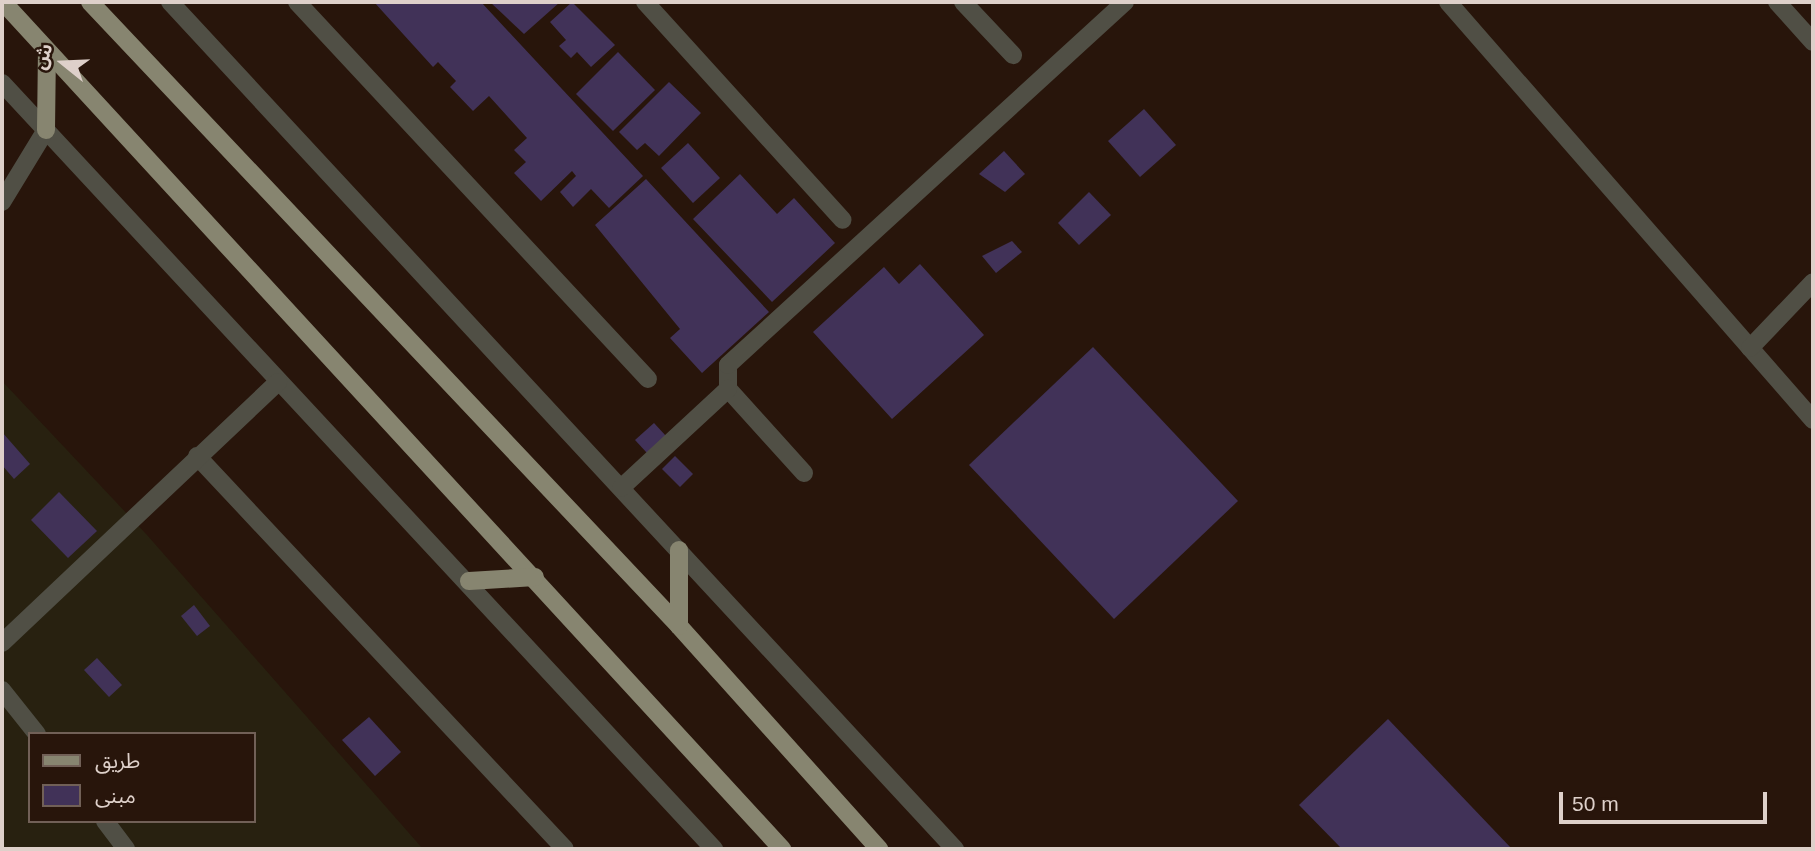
<!DOCTYPE html>
<html>
<head>
<meta charset="utf-8">
<style>
  body { margin:0 }
  #map { position:relative; width:1815px; height:851px; overflow:hidden; background:#28150b; font-family:Arial,"Noto Sans Arabic",sans-serif }
  div>[style] { position:absolute }
  [style*='--x'] { left:calc(var(--x)*1px); top:calc(var(--y)*1px); width:calc(var(--w)*1px); rotate:calc(var(--a)*1deg) }
  .industrial>* { inset:0; background:#282110 }
  .building>* { inset:0; background:#413258 }
  .minor>* { height:18px; margin:-9px; padding:0 9px; transform-origin:9px; border-radius:9px; background:#504f45 }
  .major>* { height:18px; margin:-9px; padding:0 9px; transform-origin:9px; border-radius:9px; background:#878570 }
  span { translate:-50% -50%; white-space:nowrap; text-align:center; line-height:1.15; -webkit-text-stroke:5px #28150b; paint-order:stroke }
  .frame { position:absolute; inset:0; border:4px solid #ded0ca; pointer-events:none }
  .legend { position:absolute; left:28px; top:732px; width:228px; height:91px; box-sizing:border-box; background:#28150b; border:2px solid #716057; margin:0; padding:9px 12px; list-style:none; font-size:21px; color:#ded0ca }
  .legend li { display:flex; align-items:center; gap:14px; height:35px }
  .legend b { width:35px; border:2px solid #716057 }
  .north { position:absolute; left:28px; top:28px; width:70px; height:70px; -webkit-text-stroke:5px #28150b; paint-order:stroke; rotate:288deg; font-size:19px; font-weight:700; line-height:28px; text-align:center; color:#ded0ca }
  .north::after { content:''; display:block; margin:auto; width:24px; height:32px; background:#ded0ca; clip-path:polygon(50% 0,100% 100%,50% 72%,0 100%) }
  .scale { position:absolute; left:1559px; top:792px; width:208px; height:32px; box-sizing:border-box; border:4px solid #ded0ca; border-top:0; padding-left:9px; font-size:21px; line-height:24px; white-space:nowrap; color:#ded0ca; -webkit-text-stroke:5px #28150b; paint-order:stroke }
</style>
</head>
<body>
<div id="map">
  <div class="industrial">
    <div style="clip-path:polygon(evenodd,2px 381px,147px 535px,423px 849px,2px 849px,2px 381px,30px 734px,254px 734px,254px 821px,30px 821px,30px 734px)"></div>
  </div>
  <div class="building">
    <div style="clip-path:polygon(374px 2px,481px 2px,643px 176px,609px 208px,591px 189px,573px 207px,560px 192px,576px 176px,572px 171px,541px 201px,514px 173px,526px 162px,514px 150px,527px 138px,489px 96px,473px 111px,450px 87px,456px 81px,438px 62px,433px 67px)"></div>
    <div style="clip-path:polygon(490px 2px,560px 2px,524px 34px)"></div>
    <div style="clip-path:polygon(572px 2px,615px 45px,591px 67px,577px 52px,571px 58px,559px 46px,566px 40px,550px 22px)"></div>
    <div style="clip-path:polygon(618px 52px,655px 90px,613px 131px,576px 94px)"></div>
    <div style="clip-path:polygon(669px 82px,701px 113px,659px 156px,645px 143px,637px 150px,619px 132px)"></div>
    <div style="clip-path:polygon(1144px 109px,1176px 145px,1140px 177px,1108px 141px)"></div>
    <div style="clip-path:polygon(688px 143px,720px 178px,693px 203px,661px 168px)"></div>
    <div style="clip-path:polygon(1004px 151px,1025px 174px,1005px 192px,979px 174px)"></div>
    <div style="clip-path:polygon(740px 174px,777px 214px,794px 198px,835px 243px,772px 302px,693px 219px)"></div>
    <div style="clip-path:polygon(646px 179px,769px 312px,702px 373px,670px 338px,680px 329px,595px 225px)"></div>
    <div style="clip-path:polygon(1089px 192px,1111px 215px,1079px 245px,1058px 223px)"></div>
    <div style="clip-path:polygon(1012px 241px,1022px 252px,996px 273px,982px 256px)"></div>
    <div style="clip-path:polygon(920px 264px,984px 335px,892px 419px,813px 332px,884px 267px,899px 284px)"></div>
    <div style="clip-path:polygon(1093px 347px,1238px 501px,1114px 619px,969px 465px)"></div>
    <div style="clip-path:polygon(654px 423px,666px 436px,647px 453px,635px 440px)"></div>
    <div style="clip-path:polygon(2px 432px,30px 464px,14px 479px,2px 465px)"></div>
    <div style="clip-path:polygon(675px 456px,693px 474px,680px 487px,662px 469px)"></div>
    <div style="clip-path:polygon(59px 492px,97px 531px,68px 558px,31px 520px)"></div>
    <div style="clip-path:polygon(194px 605px,210px 626px,197px 636px,181px 616px)"></div>
    <div style="clip-path:polygon(97px 658px,122px 685px,109px 697px,84px 670px)"></div>
    <div style="clip-path:polygon(369px 717px,401px 752px,375px 776px,342px 740px)"></div>
    <div style="clip-path:polygon(1388px 719px,1512px 849px,1342px 849px,1299px 805px)"></div>
  </div>
  <div class="minor">
    <div style="--x:170;--y:2;--w:1155;--a:47.18"></div>
    <div style="--x:297;--y:2;--w:515;--a:47.05"></div>
    <div style="--x:645;--y:2;--w:294;--a:47.8"></div>
    <div style="--x:963;--y:2;--w:73;--a:46.7"></div>
    <div style="--x:1448;--y:2;--w:555;--a:48.87"></div>
    <div style="--x:1777;--y:2;--w:54;--a:48"></div>
    <div style="--x:2;--y:83;--w:1046;--a:47.09"></div>
    <div style="--x:2;--y:202;--w:84;--a:-58.6"></div>
    <div style="--x:1750;--y:348;--w:91;--a:-46.3"></div>
    <div style="--x:197;--y:456;--w:538;--a:46.88"></div>
    <div style="--x:804;--y:473;--w:113;--a:-132.1"></div>
    <div style="--x:728;--y:389;--w:24;--a:-90"></div>
    <div style="--x:728;--y:365;--w:538;--a:-42.44"></div>
    <div style="--x:621;--y:488;--w:146;--a:-42.8"></div>
    <div style="--x:2;--y:643;--w:380;--a:-43.4"></div>
    <div style="--x:2;--y:690;--w:56;--a:51.5"></div>
    <div style="--x:105;--y:821;--w:35;--a:53"></div>
  </div>
  <div class="major">
    <div style="--x:3;--y:2;--w:1151;--a:47.39"></div>
    <div style="--x:90;--y:2;--w:858;--a:46.65"></div>
    <div style="--x:679;--y:626;--w:300;--a:48.1"></div>
    <div style="--x:46;--y:130;--w:79;--a:-89.3"></div>
    <div style="--x:679;--y:550;--w:76;--a:90"></div>
    <div style="--x:469;--y:581;--w:66;--a:-3.5"></div>
  </div>
  <div class="frame"></div>
  <ul class="legend">
  <li><b style="height:9px;background:#878570"></b>طريق</li>
  <li><b style="height:19px;background:#413258"></b>مبنى</li>
  </ul>
  <div class="north">ش</div>
  <div class="scale">50 m</div>
</div>
</body>
</html>
